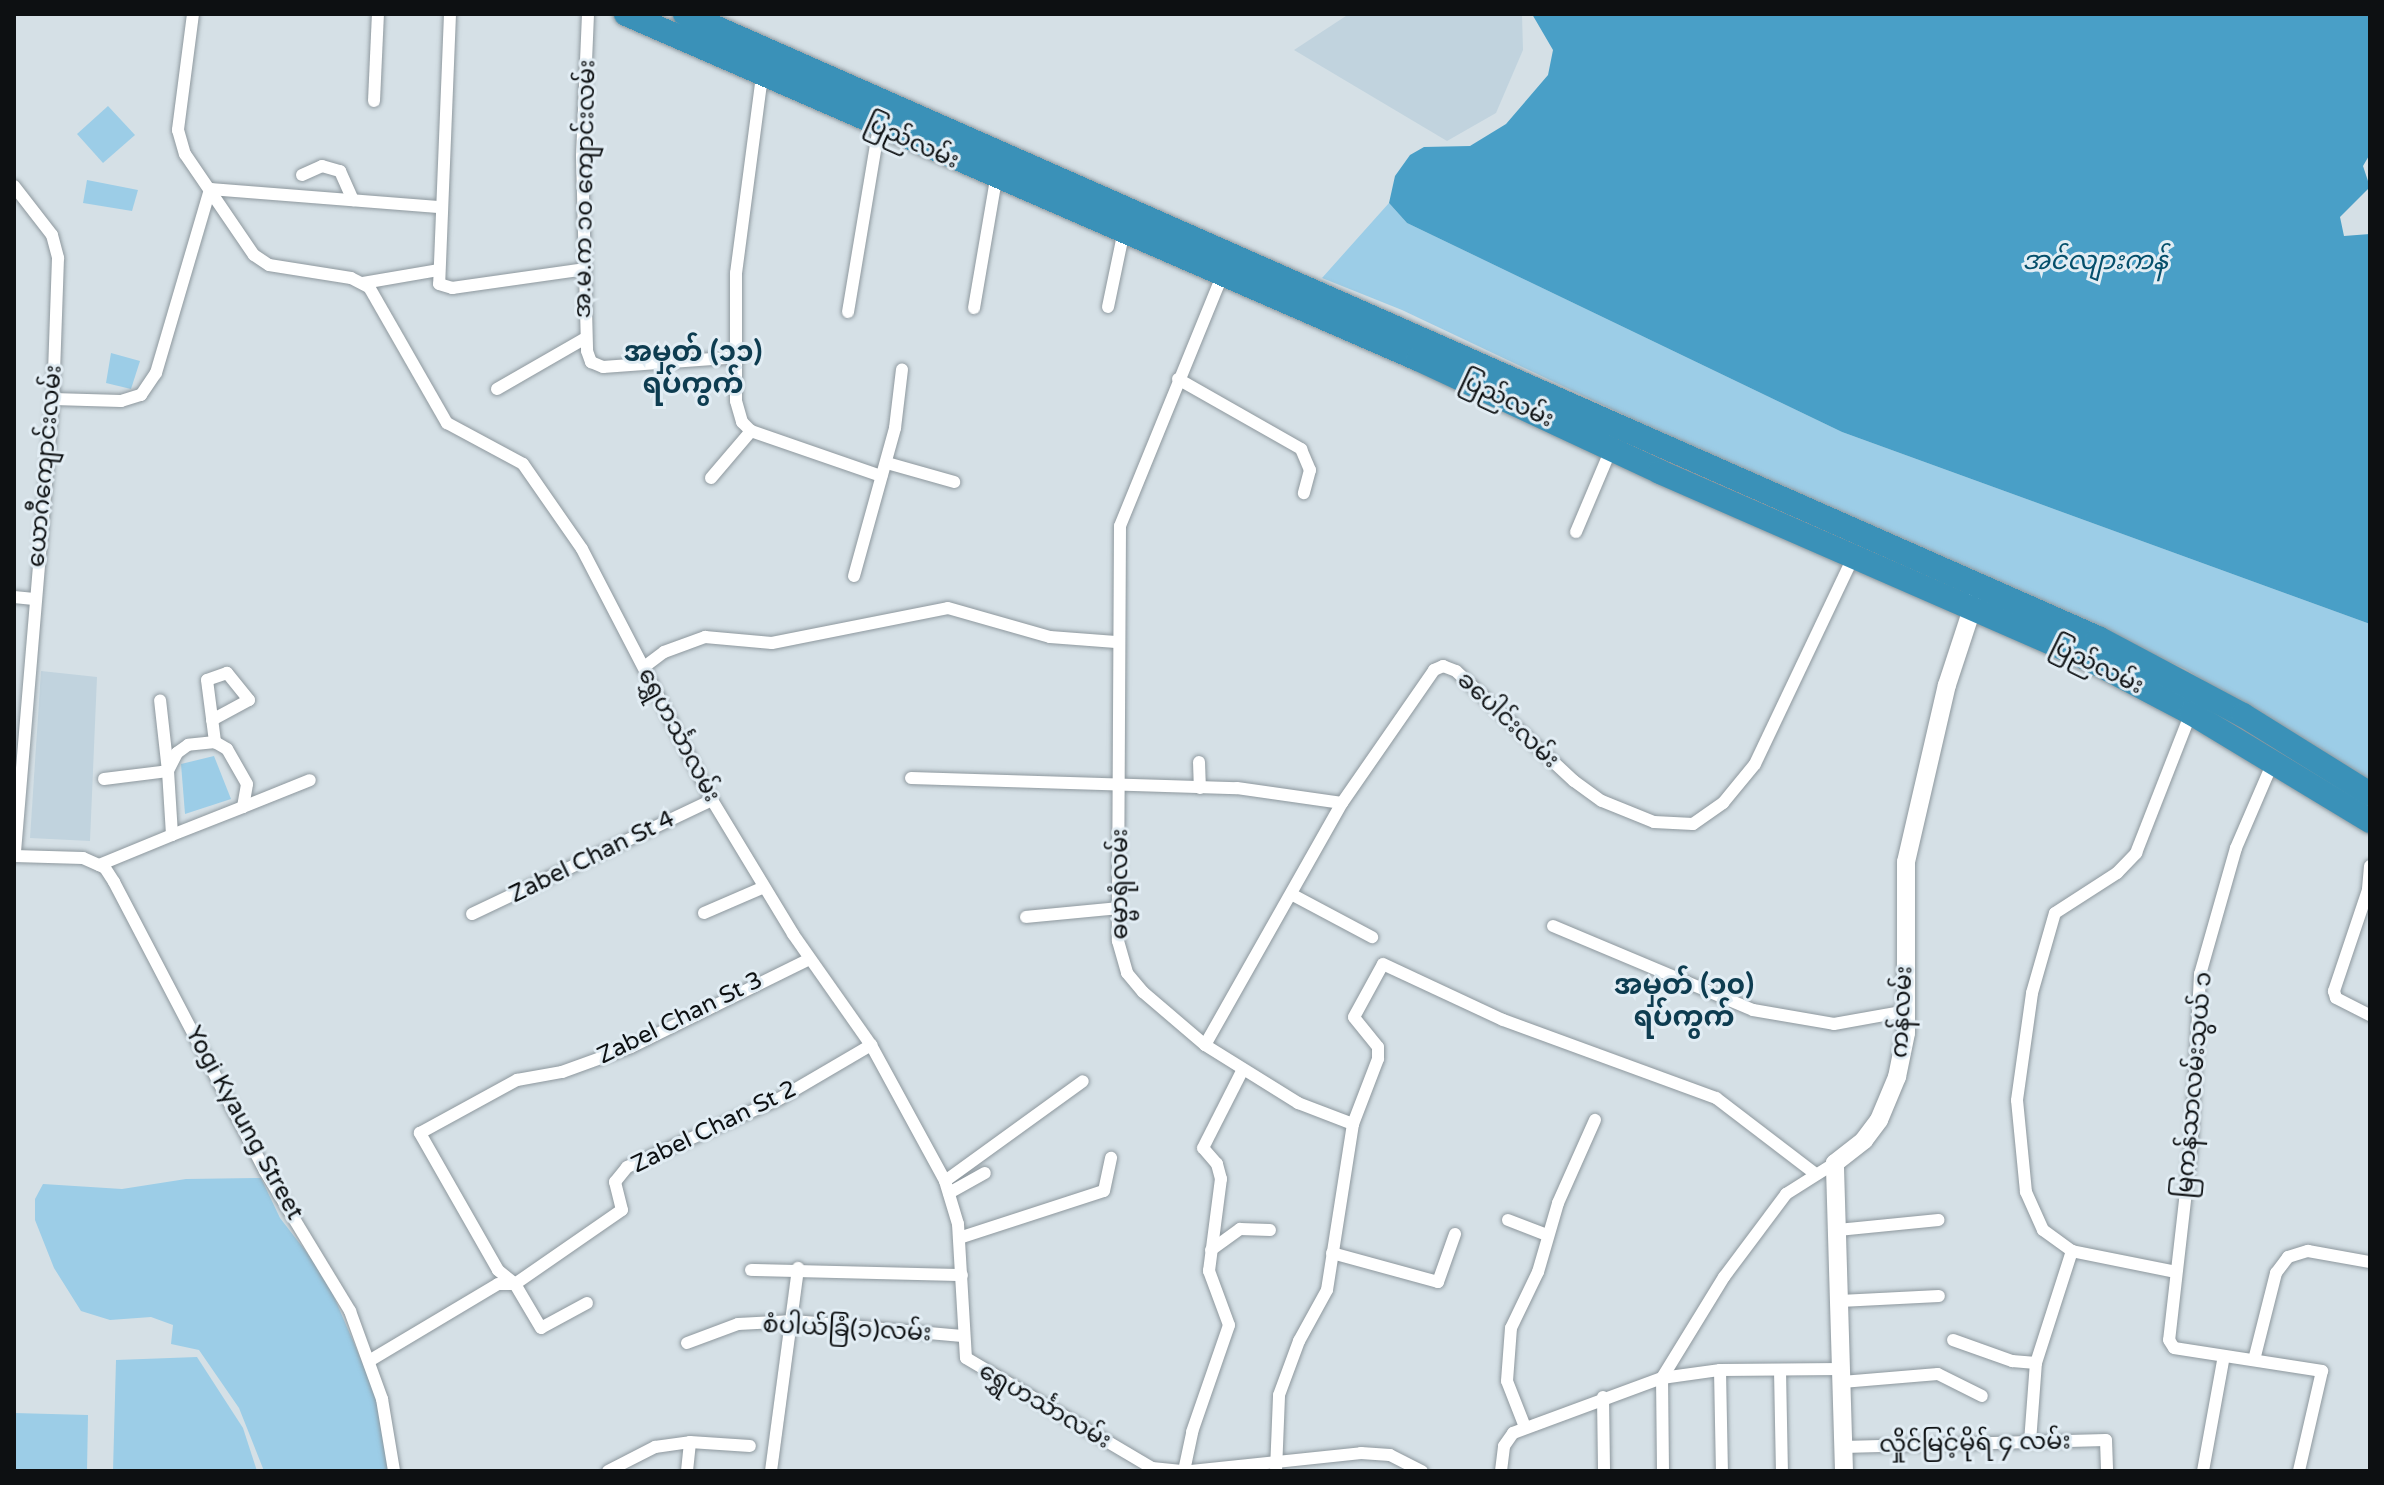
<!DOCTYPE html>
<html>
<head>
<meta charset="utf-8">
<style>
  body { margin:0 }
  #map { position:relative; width:2384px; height:1485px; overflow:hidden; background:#d5e0e6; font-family:"Varela Round","Noto Sans Myanmar",sans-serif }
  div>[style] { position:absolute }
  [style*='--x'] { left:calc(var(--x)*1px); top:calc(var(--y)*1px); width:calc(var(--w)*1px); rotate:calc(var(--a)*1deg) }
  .built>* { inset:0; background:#c1d3de }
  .green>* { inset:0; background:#9ccde7 }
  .water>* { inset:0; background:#499fc7 }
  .roads { filter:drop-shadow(0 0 2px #8e989e) drop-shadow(0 0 2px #8e989e) }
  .street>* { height:12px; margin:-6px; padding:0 6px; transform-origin:6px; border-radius:6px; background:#fff }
  .secondary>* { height:18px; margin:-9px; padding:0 9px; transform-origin:9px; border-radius:9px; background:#fff }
  .highway>* { height:24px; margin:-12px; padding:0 12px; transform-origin:12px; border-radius:12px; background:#3a91b8 }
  span { translate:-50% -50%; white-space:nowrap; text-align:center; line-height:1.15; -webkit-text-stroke:6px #e2edf4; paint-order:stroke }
  .street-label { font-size:24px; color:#0d1012 }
  .water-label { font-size:26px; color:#054f6b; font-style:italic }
  .quarter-label { font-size:28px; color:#0d3c50; font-weight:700 }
  .frame { position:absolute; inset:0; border:16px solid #0d1012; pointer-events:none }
</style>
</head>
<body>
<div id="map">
  <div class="built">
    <div style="clip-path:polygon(1349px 14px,1522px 14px,1523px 50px,1496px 113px,1447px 141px,1294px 50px)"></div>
    <div style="clip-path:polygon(41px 671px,97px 677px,90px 841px,30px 838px)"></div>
  </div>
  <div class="green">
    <div style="clip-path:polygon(108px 106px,135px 135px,103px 163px,77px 134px)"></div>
    <div style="clip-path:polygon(87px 180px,138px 190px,132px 211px,83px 203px)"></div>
    <div style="clip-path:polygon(1389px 203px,1407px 223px,1842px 432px,2370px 624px,2370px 786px,2185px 669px,1844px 519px,1402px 310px,1322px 278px)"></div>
    <div style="clip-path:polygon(111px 353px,140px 361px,131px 389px,106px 383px)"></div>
    <div style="clip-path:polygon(214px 756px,231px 799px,185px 814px,181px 764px)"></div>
    <div style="clip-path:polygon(261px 1178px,280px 1218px,325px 1276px,378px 1399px,389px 1471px,264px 1471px,239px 1408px,199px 1350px,171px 1344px,173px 1325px,151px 1317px,110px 1320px,81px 1311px,54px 1268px,35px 1220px,35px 1199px,43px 1184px,122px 1189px,186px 1179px)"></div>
    <div style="clip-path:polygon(197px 1357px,243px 1428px,257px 1471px,113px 1471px,116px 1360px)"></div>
    <div style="clip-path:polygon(14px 1413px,88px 1415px,87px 1471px,14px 1471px)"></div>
  </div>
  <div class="water">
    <div style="clip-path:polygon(1532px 14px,2370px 14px,2370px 154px,2363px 166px,2370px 187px,2340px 217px,2344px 236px,2370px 234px,2370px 624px,1842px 432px,1407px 223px,1389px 203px,1395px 176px,1410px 155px,1424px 147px,1470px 146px,1506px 124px,1548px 75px,1553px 50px)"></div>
  </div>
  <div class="roads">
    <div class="street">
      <div style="--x:193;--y:14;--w:117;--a:97.4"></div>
      <div style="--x:178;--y:130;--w:25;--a:74"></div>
      <div style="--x:185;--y:154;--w:122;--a:55.7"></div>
      <div style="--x:254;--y:255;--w:18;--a:34"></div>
      <div style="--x:269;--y:265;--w:83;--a:9"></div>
      <div style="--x:351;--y:278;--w:20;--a:27"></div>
      <div style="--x:369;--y:287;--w:157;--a:60.2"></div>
      <div style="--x:447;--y:423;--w:86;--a:28.3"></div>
      <div style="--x:523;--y:464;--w:103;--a:55.2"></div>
      <div style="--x:582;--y:549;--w:283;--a:62.6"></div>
      <div style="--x:712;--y:800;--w:157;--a:58.8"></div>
      <div style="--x:793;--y:934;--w:136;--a:54.9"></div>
      <div style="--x:871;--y:1045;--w:155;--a:61.4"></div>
      <div style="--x:945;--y:1181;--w:45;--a:73.2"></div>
      <div style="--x:958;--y:1224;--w:134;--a:86.6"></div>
      <div style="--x:966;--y:1358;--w:216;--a:30.6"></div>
      <div style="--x:1152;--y:1468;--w:27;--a:6"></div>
      <div style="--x:450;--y:14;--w:270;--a:92.3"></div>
      <div style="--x:439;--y:284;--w:14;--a:17"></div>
      <div style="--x:452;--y:288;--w:135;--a:-8.1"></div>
      <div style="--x:588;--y:14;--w:142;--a:92.4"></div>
      <div style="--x:582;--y:156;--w:195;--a:88.5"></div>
      <div style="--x:587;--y:351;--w:12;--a:70"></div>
      <div style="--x:591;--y:362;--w:13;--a:23"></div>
      <div style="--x:603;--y:367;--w:137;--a:-4.2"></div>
      <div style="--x:762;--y:76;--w:199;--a:97.5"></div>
      <div style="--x:736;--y:273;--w:128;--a:90"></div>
      <div style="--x:736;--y:401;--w:22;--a:74"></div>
      <div style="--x:742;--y:422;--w:13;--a:45"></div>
      <div style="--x:751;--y:431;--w:138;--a:19.1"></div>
      <div style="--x:374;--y:101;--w:87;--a:-87.4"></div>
      <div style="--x:302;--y:175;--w:22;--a:-24"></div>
      <div style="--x:322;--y:166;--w:19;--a:16"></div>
      <div style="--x:340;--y:171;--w:32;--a:66"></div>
      <div style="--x:14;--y:186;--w:62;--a:52.2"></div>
      <div style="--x:52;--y:235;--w:24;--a:75"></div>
      <div style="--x:58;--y:258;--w:141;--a:92"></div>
      <div style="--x:53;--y:399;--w:459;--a:94.8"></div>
      <div style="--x:210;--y:189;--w:232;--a:4.5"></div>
      <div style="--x:1222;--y:276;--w:270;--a:112.2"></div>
      <div style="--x:1120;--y:526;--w:415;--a:90.3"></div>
      <div style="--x:1118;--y:941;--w:33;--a:74"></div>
      <div style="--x:1127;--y:973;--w:25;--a:50"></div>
      <div style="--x:1143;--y:992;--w:82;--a:40.5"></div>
      <div style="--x:1205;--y:1045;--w:110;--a:31.9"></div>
      <div style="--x:1298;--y:1103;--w:59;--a:20.9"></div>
      <div style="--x:363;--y:283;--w:76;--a:-9.8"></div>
      <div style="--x:1108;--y:307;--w:74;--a:-78.2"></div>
      <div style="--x:974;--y:308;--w:131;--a:-80.3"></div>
      <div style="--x:848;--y:312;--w:188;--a:-80.5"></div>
      <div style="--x:1178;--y:379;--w:142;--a:29.6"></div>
      <div style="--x:1301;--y:449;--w:23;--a:67"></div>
      <div style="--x:1310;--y:470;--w:24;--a:105"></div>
      <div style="--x:497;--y:389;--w:100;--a:-29.9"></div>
      <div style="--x:53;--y:399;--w:68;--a:1.7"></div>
      <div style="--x:121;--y:401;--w:21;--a:-17"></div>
      <div style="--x:141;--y:395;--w:27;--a:-56"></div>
      <div style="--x:156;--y:373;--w:192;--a:-73.6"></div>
      <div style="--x:887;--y:463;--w:70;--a:15.8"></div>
      <div style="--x:711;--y:478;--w:62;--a:-49.6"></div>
      <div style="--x:1576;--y:532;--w:90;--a:-67.1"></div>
      <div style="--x:854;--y:576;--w:154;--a:-74.5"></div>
      <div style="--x:895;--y:428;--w:59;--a:-83.2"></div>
      <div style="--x:14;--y:597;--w:20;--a:6"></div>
      <div style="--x:644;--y:667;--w:25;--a:-37"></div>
      <div style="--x:664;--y:652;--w:44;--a:-20.1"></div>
      <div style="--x:705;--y:637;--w:67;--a:5.1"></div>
      <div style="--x:772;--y:643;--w:179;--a:-11.2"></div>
      <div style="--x:948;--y:608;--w:106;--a:15.9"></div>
      <div style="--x:1050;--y:637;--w:66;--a:4.3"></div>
      <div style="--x:212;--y:720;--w:42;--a:-28.4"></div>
      <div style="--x:249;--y:700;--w:35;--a:-129"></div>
      <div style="--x:227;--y:673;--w:21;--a:161"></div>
      <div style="--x:207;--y:680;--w:63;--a:82.6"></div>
      <div style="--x:1199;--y:762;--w:26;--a:88"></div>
      <div style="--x:2273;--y:762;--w:94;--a:113.3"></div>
      <div style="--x:2236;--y:848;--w:131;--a:105.9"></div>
      <div style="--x:2200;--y:974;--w:165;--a:92.8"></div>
      <div style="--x:2192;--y:1139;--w:202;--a:96.5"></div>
      <div style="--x:2169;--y:1340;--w:9;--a:58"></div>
      <div style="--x:2174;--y:1348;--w:150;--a:8.8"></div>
      <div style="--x:2322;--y:1371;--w:103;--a:103"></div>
      <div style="--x:911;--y:778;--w:326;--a:1.8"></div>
      <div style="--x:1237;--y:788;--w:106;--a:8.1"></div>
      <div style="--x:104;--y:779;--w:64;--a:-7.1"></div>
      <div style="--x:168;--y:771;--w:71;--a:-96.4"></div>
      <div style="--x:243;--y:807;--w:72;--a:-21.9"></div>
      <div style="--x:14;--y:856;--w:69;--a:1.7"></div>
      <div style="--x:83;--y:858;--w:24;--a:24"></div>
      <div style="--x:105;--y:868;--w:17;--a:57"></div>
      <div style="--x:114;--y:882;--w:326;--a:62.4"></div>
      <div style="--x:265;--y:1171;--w:164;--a:58.7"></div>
      <div style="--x:350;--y:1311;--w:94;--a:70"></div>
      <div style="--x:382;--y:1399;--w:73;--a:80.5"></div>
      <div style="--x:99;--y:865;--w:79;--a:-22.3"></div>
      <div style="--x:172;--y:835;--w:76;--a:-21.5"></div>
      <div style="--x:243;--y:807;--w:23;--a:-80"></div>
      <div style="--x:247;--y:784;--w:40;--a:-119.7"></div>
      <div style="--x:227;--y:749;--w:14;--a:-150"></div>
      <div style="--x:215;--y:742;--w:27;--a:174"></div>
      <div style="--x:188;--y:745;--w:14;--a:144"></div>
      <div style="--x:177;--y:753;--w:20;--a:117"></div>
      <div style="--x:168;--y:771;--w:64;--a:86.4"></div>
      <div style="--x:2370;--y:866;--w:24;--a:95"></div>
      <div style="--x:2368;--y:890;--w:107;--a:108.6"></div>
      <div style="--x:2334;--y:991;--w:7;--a:74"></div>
      <div style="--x:2336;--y:998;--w:38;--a:27"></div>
      <div style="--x:1291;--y:894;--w:92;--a:28"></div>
      <div style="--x:704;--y:913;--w:65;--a:-23.4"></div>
      <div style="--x:472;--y:914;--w:266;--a:-25.4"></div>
      <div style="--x:1026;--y:917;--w:93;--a:-5.5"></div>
      <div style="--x:1553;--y:926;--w:217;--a:22.8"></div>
      <div style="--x:1753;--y:1010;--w:82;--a:9.8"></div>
      <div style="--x:1834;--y:1024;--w:73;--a:-10.2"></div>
      <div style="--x:1205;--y:1045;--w:278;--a:-60.5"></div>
      <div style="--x:1342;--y:803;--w:162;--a:-55.3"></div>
      <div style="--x:1434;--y:670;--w:10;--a:-24"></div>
      <div style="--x:1443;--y:666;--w:14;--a:21"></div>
      <div style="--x:1456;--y:671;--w:161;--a:43"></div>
      <div style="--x:1574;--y:781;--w:34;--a:36"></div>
      <div style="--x:1602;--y:801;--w:56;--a:22"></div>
      <div style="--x:1654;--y:822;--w:39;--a:3"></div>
      <div style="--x:1693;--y:824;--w:37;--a:-35"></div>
      <div style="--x:1723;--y:803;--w:50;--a:-50.6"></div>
      <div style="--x:1755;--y:764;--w:228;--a:-64.6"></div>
      <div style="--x:945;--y:1181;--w:170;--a:-35.9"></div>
      <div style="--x:949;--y:1193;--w:41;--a:-29.1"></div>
      <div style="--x:1508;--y:1220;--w:42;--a:21"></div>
      <div style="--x:1838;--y:1230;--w:101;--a:-5.7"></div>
      <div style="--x:959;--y:1238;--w:152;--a:-18"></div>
      <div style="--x:1104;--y:1191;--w:34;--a:-78"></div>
      <div style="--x:1211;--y:1250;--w:36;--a:-36"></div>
      <div style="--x:1240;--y:1229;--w:30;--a:2"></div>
      <div style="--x:1332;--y:1253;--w:110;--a:15.3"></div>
      <div style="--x:1438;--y:1282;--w:51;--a:-70.5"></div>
      <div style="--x:751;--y:1270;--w:211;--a:1.4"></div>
      <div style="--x:2176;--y:1272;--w:106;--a:-168.6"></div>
      <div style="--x:2072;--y:1251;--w:36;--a:-144"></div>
      <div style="--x:2043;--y:1230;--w:42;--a:-114.1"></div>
      <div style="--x:2026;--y:1192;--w:92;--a:-95.6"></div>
      <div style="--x:2017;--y:1100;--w:108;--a:-82"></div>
      <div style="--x:2032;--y:993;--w:83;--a:-74"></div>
      <div style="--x:2055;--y:913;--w:74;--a:-32.8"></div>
      <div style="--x:2117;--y:873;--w:28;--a:-46"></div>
      <div style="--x:2136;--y:853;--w:150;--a:-68.6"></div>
      <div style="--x:515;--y:1284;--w:130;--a:-34.7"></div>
      <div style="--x:622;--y:1210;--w:29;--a:-104"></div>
      <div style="--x:615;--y:1182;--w:19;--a:-51"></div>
      <div style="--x:627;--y:1167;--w:167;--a:-24.1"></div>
      <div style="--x:779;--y:1099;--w:107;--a:-30.4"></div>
      <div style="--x:1840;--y:1301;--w:99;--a:-2.9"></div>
      <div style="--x:587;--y:1303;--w:52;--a:151.5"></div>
      <div style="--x:541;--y:1328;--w:51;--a:-120.6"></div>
      <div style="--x:515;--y:1284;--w:22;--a:-141"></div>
      <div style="--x:498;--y:1270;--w:158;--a:-119.7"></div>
      <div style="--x:420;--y:1133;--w:111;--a:-28.7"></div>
      <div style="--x:517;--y:1080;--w:46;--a:-10.1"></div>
      <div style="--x:562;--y:1072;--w:73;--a:-19.9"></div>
      <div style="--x:631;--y:1047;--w:199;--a:-26.2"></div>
      <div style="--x:1953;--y:1340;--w:63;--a:19.6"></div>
      <div style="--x:2012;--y:1361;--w:24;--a:5"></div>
      <div style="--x:687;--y:1343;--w:54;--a:-20.4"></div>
      <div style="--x:738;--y:1324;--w:56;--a:-3.1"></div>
      <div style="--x:794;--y:1321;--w:169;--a:5.1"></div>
      <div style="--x:2254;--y:1360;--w:90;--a:-75.8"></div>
      <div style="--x:2276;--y:1273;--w:20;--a:-53"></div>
      <div style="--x:2288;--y:1257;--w:21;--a:-17"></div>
      <div style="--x:2308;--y:1251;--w:63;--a:10.1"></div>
      <div style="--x:369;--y:1361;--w:150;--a:-30.8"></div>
      <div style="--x:498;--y:1284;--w:17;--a:0"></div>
      <div style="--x:1720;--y:1370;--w:101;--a:88.9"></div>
      <div style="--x:1780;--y:1370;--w:101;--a:88.9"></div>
      <div style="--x:1842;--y:1382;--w:96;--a:-4.8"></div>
      <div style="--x:1938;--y:1374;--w:49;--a:26.6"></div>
      <div style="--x:1603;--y:1397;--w:74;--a:89.2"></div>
      <div style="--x:1525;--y:1427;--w:49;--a:-111.4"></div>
      <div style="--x:1507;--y:1381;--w:53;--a:-85.7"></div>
      <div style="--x:1511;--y:1328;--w:62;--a:-64.3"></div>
      <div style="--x:1538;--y:1272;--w:72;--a:-73.8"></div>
      <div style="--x:1558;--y:1203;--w:91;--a:-66"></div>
      <div style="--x:2030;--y:1442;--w:79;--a:-85.7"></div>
      <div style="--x:2036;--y:1363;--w:118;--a:-72.2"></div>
      <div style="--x:1843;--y:1447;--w:263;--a:-1.5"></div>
      <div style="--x:2106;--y:1440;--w:31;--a:88"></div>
      <div style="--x:608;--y:1471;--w:53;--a:-27.1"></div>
      <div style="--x:655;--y:1447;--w:35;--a:-8"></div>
      <div style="--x:690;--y:1442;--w:60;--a:3.8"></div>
      <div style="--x:687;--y:1471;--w:29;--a:-84"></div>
      <div style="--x:771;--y:1471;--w:205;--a:-82.4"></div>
      <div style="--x:1184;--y:1471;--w:40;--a:-78"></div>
      <div style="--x:1192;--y:1432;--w:113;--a:-70.9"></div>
      <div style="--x:1229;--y:1325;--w:58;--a:-110.3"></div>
      <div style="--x:1209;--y:1271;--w:93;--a:-82.6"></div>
      <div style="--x:1221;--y:1179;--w:16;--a:-105"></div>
      <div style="--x:1217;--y:1164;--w:21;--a:-131"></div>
      <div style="--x:1203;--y:1148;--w:86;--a:-63.1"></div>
      <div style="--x:1191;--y:1471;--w:171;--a:-6"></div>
      <div style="--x:1361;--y:1453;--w:29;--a:4"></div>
      <div style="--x:1390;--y:1455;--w:36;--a:27"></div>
      <div style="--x:1276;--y:1471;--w:76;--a:-87.7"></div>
      <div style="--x:1279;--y:1395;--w:58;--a:-69.7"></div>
      <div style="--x:1299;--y:1341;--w:58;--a:-61.2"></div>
      <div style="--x:1327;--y:1290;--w:168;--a:-81.1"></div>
      <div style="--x:1353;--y:1124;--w:70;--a:-69"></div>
      <div style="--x:1378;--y:1059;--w:12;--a:-90"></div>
      <div style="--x:1378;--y:1047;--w:38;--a:-129"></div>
      <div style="--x:1354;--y:1017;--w:60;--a:-61.3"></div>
      <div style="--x:1383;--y:964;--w:132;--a:25"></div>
      <div style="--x:1503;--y:1020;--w:227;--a:20.1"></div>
      <div style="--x:1716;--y:1098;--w:123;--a:37.4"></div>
      <div style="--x:1501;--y:1471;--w:25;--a:-83"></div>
      <div style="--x:1504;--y:1446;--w:16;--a:-55"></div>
      <div style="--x:1513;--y:1433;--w:159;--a:-20.3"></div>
      <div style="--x:1662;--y:1378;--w:59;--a:-7.9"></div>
      <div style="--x:1720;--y:1370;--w:121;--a:-0.5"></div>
      <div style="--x:1663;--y:1471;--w:93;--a:-90.6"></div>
      <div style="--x:1662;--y:1378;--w:119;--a:-58.5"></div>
      <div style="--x:1724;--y:1277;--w:104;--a:-53.2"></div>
      <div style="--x:1786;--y:1194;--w:58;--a:-32.3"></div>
      <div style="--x:2203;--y:1471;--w:117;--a:-79.7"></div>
    </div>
    <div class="secondary">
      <div style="--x:1844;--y:1471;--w:308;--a:-91.7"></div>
      <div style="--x:1835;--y:1163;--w:37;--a:-38"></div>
      <div style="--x:1864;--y:1140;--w:25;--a:-53"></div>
      <div style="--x:1879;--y:1120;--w:47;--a:-67.3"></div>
      <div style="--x:1897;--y:1077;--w:45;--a:-78.4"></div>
      <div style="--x:1906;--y:1033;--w:171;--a:-90"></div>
      <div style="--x:1906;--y:862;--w:182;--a:-77"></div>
      <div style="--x:1947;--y:685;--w:93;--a:-71.8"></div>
    </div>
    <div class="highway">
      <div style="--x:626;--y:14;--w:864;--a:23.54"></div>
      <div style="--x:1418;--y:359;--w:267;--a:25"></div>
      <div style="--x:1660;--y:472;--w:472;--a:23.6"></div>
      <div style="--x:2092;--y:661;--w:112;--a:27.7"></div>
      <div style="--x:2191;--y:713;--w:209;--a:31.1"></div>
      <div style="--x:685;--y:14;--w:1545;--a:23.83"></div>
      <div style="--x:2098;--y:638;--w:164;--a:28"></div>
      <div style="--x:2243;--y:715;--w:150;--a:31.9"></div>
    </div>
  </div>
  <div class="street-label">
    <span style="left:912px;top:142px;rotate:24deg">ပြည်လမ်း</span>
    <span style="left:585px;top:189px;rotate:-89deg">အ.မ.က ၁၀ ကျောင်းလမ်း</span>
    <span style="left:1507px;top:400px;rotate:25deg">ပြည်လမ်း</span>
    <span style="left:45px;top:466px;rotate:-85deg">ယောဂီကျောင်းလမ်း</span>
    <span style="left:2097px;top:666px;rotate:26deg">ပြည်လမ်း</span>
    <span style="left:1508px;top:720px;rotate:43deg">ခပေါင်းလမ်း</span>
    <span style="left:679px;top:735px;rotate:62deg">ရွှေဟင်္သာလမ်း</span>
    <span style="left:592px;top:857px;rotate:-26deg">Zabel Chan St 4</span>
    <span style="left:1120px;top:884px;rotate:-90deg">ဓမ္မာရုံလမ်း</span>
    <span style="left:1902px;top:1012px;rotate:-87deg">ကန်လမ်း</span>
    <span style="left:680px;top:1018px;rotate:-26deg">Zabel Chan St 3</span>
    <span style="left:2194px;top:1085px;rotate:-85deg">မြကန်သာလမ်းသွယ် ၁</span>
    <span style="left:244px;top:1123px;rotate:61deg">Yogi Kyaung Street</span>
    <span style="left:714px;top:1127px;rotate:-26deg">Zabel Chan St 2</span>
    <span style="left:847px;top:1329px;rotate:3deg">စံပါယ်ခြံ(၁)လမ်း</span>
    <span style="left:1045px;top:1406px;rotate:30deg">ရွှေဟင်္သာလမ်း</span>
    <span style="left:1975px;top:1443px;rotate:-1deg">လှိုင်မြင့်မိုရ် ၄ လမ်း</span>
  </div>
  <div class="water-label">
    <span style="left:2095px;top:261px">အင်လျားကန်</span>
  </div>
  <div class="quarter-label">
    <span style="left:693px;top:368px">အမှတ် (၁၁)<br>ရပ်ကွက်</span>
    <span style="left:1684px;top:1001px">အမှတ် (၁၀)<br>ရပ်ကွက်</span>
  </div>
  <div class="frame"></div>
</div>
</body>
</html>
